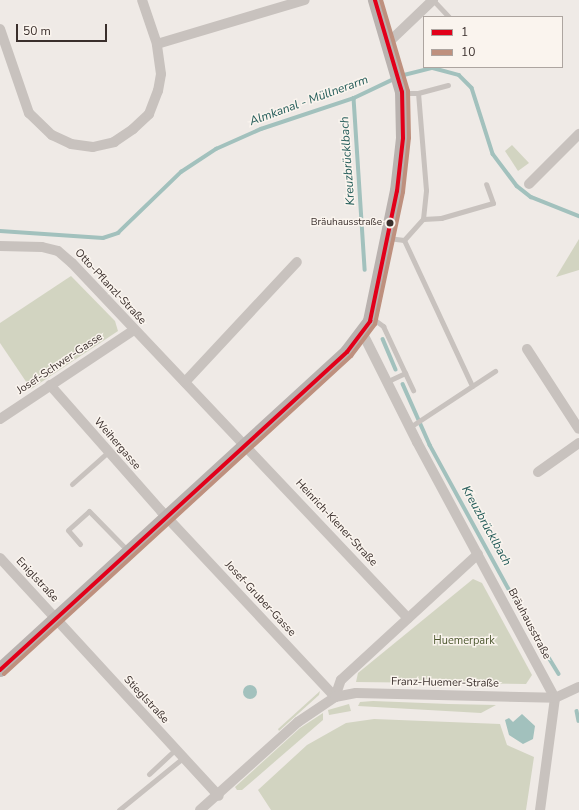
<!DOCTYPE html>
<html>
<head>
<meta charset="utf-8">
<style>
  body { margin:0 }
  #map { position:relative; width:579px; height:810px; overflow:hidden; background:#efeae6; font-family:"Nunito Sans",sans-serif }
  div>[style] { position:absolute }
  [style*='--x'] { left:calc(var(--x)*1px); top:calc(var(--y)*1px); width:calc(var(--w)*1px); rotate:calc(var(--a)*1deg) }
  .green>* { inset:0; background:#d2d4c1 }
  .water>* { inset:0; background:#a2c1bd }
  .round { border-radius:50% }
  .stream>* { height:3.5px; margin:-1.75px; padding:0 1.75px; transform-origin:1.75px; border-radius:1.75px; background:#a2c1bd }
  .lane>* { height:5px; margin:-2.5px; padding:0 2.5px; transform-origin:2.5px; border-radius:2.5px; background:#c8c2be }
  .street>* { height:10px; margin:-5px; padding:0 5px; transform-origin:5px; border-radius:5px; background:#c8c2be }
  .secondary>* { height:14px; margin:-7px; padding:0 7px; transform-origin:7px; border-radius:7px; background:#b9b2af }
  .bus-1>* { height:4px; margin:-2px; padding:0 2px; transform-origin:2px; border-radius:2px; background:#e2001a }
  .bus-2>* { height:4px; margin:-2px; padding:0 2px; transform-origin:2px; border-radius:2px; background:#be907e }
  .dots>* { width:11px; height:11px; translate:-50% -50%; box-sizing:border-box; border:2px solid #faf4ee; border-radius:50% }
  span { translate:-50% -50%; white-space:nowrap; text-align:center; line-height:1.15; -webkit-text-stroke:3px #faf4ee; paint-order:stroke }
  .bus-label { font-size:10px; color:#3a2f2c }
  .right { translate:-100% -50%; text-align:right }
  .street-label { font-size:11px; color:#3a2f2c }
  .park-label { font-size:11px; color:#4d5830 }
  .water-label { font-size:12px; color:#225b58; font-style:italic }
  .legend { position:absolute; left:423px; top:16px; width:140px; height:52px; box-sizing:border-box; background:#faf4ee; border:1px solid #ada5a0; margin:0; padding:5px 7px; list-style:none; font-size:12px; color:#3a2f2c }
  .legend li { display:flex; align-items:center; gap:8px; height:20px }
  .legend b { width:20px; border:1px solid #ada5a0 }
  .scale { position:absolute; left:16px; top:24px; width:91px; height:18px; box-sizing:border-box; border:2px solid #3a2f2c; border-top:0; padding-left:5px; font-size:12px; line-height:14px; white-space:nowrap; color:#3a2f2c; -webkit-text-stroke:3px #faf4ee; paint-order:stroke }
</style>
</head>
<body>
<div id="map">
  <div class="green">
    <div style="clip-path:polygon(512px 145px,529px 163px,518px 171px,505px 151px)"></div>
    <div style="clip-path:polygon(579px 239px,579px 270px,556px 277px)"></div>
    <div style="clip-path:polygon(71px 276px,115px 321px,118px 331px,31px 389px,0 343px,0 323px)"></div>
    <div style="clip-path:polygon(473px 579px,482px 583px,532px 675px,526px 684px,356px 682px,358px 673px)"></div>
    <div style="clip-path:polygon(320px 691px,319px 695px,279px 731px,278px 729px)"></div>
    <div style="clip-path:polygon(373px 701px,449px 704px,496px 705px,481px 713px,358px 706px,360px 702px)"></div>
    <div style="clip-path:polygon(349px 704px,351px 711px,329px 715px,328px 710px)"></div>
    <div style="clip-path:polygon(323px 713px,323px 720px,242px 790px,237px 790px,235px 787px,300px 728px)"></div>
    <div style="clip-path:polygon(374px 719px,500px 724px,507px 745px,534px 757px,526px 810px,271px 810px,258px 790px,307px 745px,346px 723px)"></div>
  </div>
  <div class="water">
    <div class="round" style="left:243px;top:685px;width:14px;height:14px"></div>
    <div style="clip-path:polygon(522px 714px,535px 726px,533px 739px,523px 744px,509px 735px,505px 720px,509px 718px,513px 722px)"></div>
  </div>
  <div class="stream">
    <div style="--x:400;--y:76;--w:34;--a:-14"></div>
    <div style="--x:433;--y:68;--w:27;--a:15"></div>
    <div style="--x:459;--y:75;--w:18;--a:45"></div>
    <div style="--x:472;--y:88;--w:69;--a:72.3"></div>
    <div style="--x:493;--y:154;--w:40;--a:53"></div>
    <div style="--x:517;--y:186;--w:18;--a:38"></div>
    <div style="--x:531;--y:197;--w:52;--a:21.6"></div>
    <div style="--x:354;--y:98;--w:172;--a:86.3"></div>
    <div style="--x:0;--y:231;--w:103;--a:3.9"></div>
    <div style="--x:103;--y:238;--w:16;--a:-18"></div>
    <div style="--x:118;--y:233;--w:88;--a:-44.1"></div>
    <div style="--x:181;--y:172;--w:42;--a:-33.3"></div>
    <div style="--x:216;--y:149;--w:49;--a:-24"></div>
    <div style="--x:261;--y:129;--w:98;--a:-18.4"></div>
    <div style="--x:354;--y:98;--w:44;--a:-25.4"></div>
    <div style="--x:383;--y:339;--w:33;--a:67"></div>
    <div style="--x:403;--y:384;--w:67;--a:66.1"></div>
    <div style="--x:430;--y:445;--w:200;--a:61.3"></div>
    <div style="--x:526;--y:620;--w:63;--a:58.6"></div>
    <div style="--x:577;--y:711;--w:10;--a:79"></div>
  </div>
  <div class="lane">
    <div style="--x:433;--y:0;--w:23;--a:47"></div>
    <div style="--x:418;--y:93;--w:31;--a:-15"></div>
    <div style="--x:423;--y:219;--w:18;--a:-3"></div>
    <div style="--x:441;--y:218;--w:54;--a:-16.1"></div>
    <div style="--x:493;--y:203;--w:20;--a:-110"></div>
    <div style="--x:388;--y:238;--w:16;--a:7"></div>
    <div style="--x:404;--y:240;--w:28;--a:-48"></div>
    <div style="--x:423;--y:219;--w:29;--a:-84"></div>
    <div style="--x:426;--y:190;--w:97;--a:-94.7"></div>
    <div style="--x:418;--y:93;--w:15;--a:180"></div>
    <div style="--x:404;--y:240;--w:161;--a:65"></div>
    <div style="--x:372;--y:318;--w:14;--a:36"></div>
    <div style="--x:383;--y:326;--w:71;--a:64.9"></div>
    <div style="--x:388;--y:381;--w:19;--a:-25"></div>
    <div style="--x:410;--y:427;--w:102;--a:-33.4"></div>
    <div style="--x:72;--y:484;--w:48;--a:-41.6"></div>
    <div style="--x:80;--y:544;--w:18;--a:-131"></div>
    <div style="--x:68;--y:530;--w:28;--a:-42"></div>
    <div style="--x:89;--y:511;--w:56;--a:45.7"></div>
    <div style="--x:149;--y:774;--w:37;--a:-43"></div>
    <div style="--x:119;--y:810;--w:84;--a:-39.2"></div>
  </div>
  <div class="street">
    <div style="--x:0;--y:29;--w:89;--a:71"></div>
    <div style="--x:29;--y:113;--w:32;--a:44"></div>
    <div style="--x:52;--y:135;--w:21;--a:25"></div>
    <div style="--x:71;--y:144;--w:22;--a:8"></div>
    <div style="--x:93;--y:147;--w:22;--a:-13"></div>
    <div style="--x:114;--y:142;--w:23;--a:-34"></div>
    <div style="--x:133;--y:129;--w:22;--a:-43"></div>
    <div style="--x:149;--y:114;--w:25;--a:-69"></div>
    <div style="--x:158;--y:91;--w:17;--a:-80"></div>
    <div style="--x:161;--y:74;--w:30;--a:-98"></div>
    <div style="--x:157;--y:44;--w:46;--a:-108.8"></div>
    <div style="--x:389;--y:42;--w:61;--a:-43.7"></div>
    <div style="--x:157;--y:44;--w:154;--a:-16.6"></div>
    <div style="--x:529;--y:184;--w:71;--a:-45"></div>
    <div style="--x:0;--y:246;--w:42;--a:1.4"></div>
    <div style="--x:42;--y:247;--w:16;--a:14"></div>
    <div style="--x:58;--y:251;--w:18;--a:41"></div>
    <div style="--x:72;--y:263;--w:489;--a:46.6"></div>
    <div style="--x:363;--y:334;--w:121;--a:63.4"></div>
    <div style="--x:417;--y:442;--w:291;--a:61.7"></div>
    <div style="--x:555;--y:698;--w:113;--a:97.6"></div>
    <div style="--x:527;--y:349;--w:95;--a:57"></div>
    <div style="--x:185;--y:382;--w:164;--a:-47"></div>
    <div style="--x:50;--y:385;--w:168;--a:48.6"></div>
    <div style="--x:161;--y:511;--w:255;--a:46.9"></div>
    <div style="--x:335;--y:697;--w:18;--a:-71"></div>
    <div style="--x:341;--y:680;--w:186;--a:-42.6"></div>
    <div style="--x:0;--y:419;--w:161;--a:-33.6"></div>
    <div style="--x:538;--y:472;--w:50;--a:-35.3"></div>
    <div style="--x:0;--y:558;--w:323;--a:47.4"></div>
    <div style="--x:200;--y:810;--w:132;--a:-41.9"></div>
    <div style="--x:298;--y:722;--w:45;--a:-34"></div>
    <div style="--x:335;--y:697;--w:21;--a:-11"></div>
    <div style="--x:356;--y:693;--w:199;--a:1.4"></div>
    <div style="--x:555;--y:698;--w:26;--a:-25"></div>
  </div>
  <div class="secondary">
    <div style="--x:0;--y:670;--w:471;--a:-42.5"></div>
    <div style="--x:347;--y:352;--w:39;--a:-53"></div>
    <div style="--x:370;--y:321;--w:133;--a:-78.3"></div>
    <div style="--x:397;--y:191;--w:53;--a:-83.5"></div>
    <div style="--x:403;--y:138;--w:46;--a:-91.2"></div>
    <div style="--x:402;--y:92;--w:96;--a:-106.4"></div>
  </div>
  <div class="bus-1">
    <div style="--x:0;--y:670;--w:471;--a:-42.5"></div>
    <div style="--x:347;--y:352;--w:39;--a:-53"></div>
    <div style="--x:370;--y:321;--w:133;--a:-78.3"></div>
    <div style="--x:397;--y:191;--w:53;--a:-83.5"></div>
    <div style="--x:403;--y:138;--w:46;--a:-91.2"></div>
    <div style="--x:402;--y:92;--w:96;--a:-106.4"></div>
  </div>
  <div class="bus-2">
    <div style="--x:4;--y:674;--w:471;--a:-42.5"></div>
    <div style="--x:351;--y:356;--w:40;--a:-53"></div>
    <div style="--x:375;--y:324;--w:135;--a:-78"></div>
    <div style="--x:403;--y:192;--w:54;--a:-83.7"></div>
    <div style="--x:409;--y:138;--w:47;--a:-91.2"></div>
    <div style="--x:408;--y:91;--w:95;--a:-106.5"></div>
  </div>
  <div class="dots">
    <div style="left:390px;top:223px;background:#3a2f2c"></div>
  </div>
  <div class="bus-label">
    <span class="right" style="left:382px;top:223px">Bräuhausstraße</span>
  </div>
  <div class="street-label">
    <span style="left:110px;top:287px;rotate:47deg">Otto-Pflanzl-Straße</span>
    <span style="left:60px;top:364px;rotate:-34deg">Josef-Schwer-Gasse</span>
    <span style="left:117px;top:444px;rotate:49deg">Weihergasse</span>
    <span style="left:336px;top:523px;rotate:47deg">Heinrich-Kiener-Straße</span>
    <span style="left:37px;top:580px;rotate:47deg">Eniglstraße</span>
    <span style="left:260px;top:599px;rotate:47deg">Josef-Gruber-Gasse</span>
    <span style="left:529px;top:624px;rotate:62deg">Bräuhausstraße</span>
    <span style="left:445px;top:683px;rotate:1deg">Franz-Huemer-Straße</span>
    <span style="left:146px;top:700px;rotate:47deg">Stieglstraße</span>
  </div>
  <div class="park-label">
    <span style="left:464px;top:641px">Huemerpark</span>
  </div>
  <div class="water-label">
    <span style="left:309px;top:101px;rotate:-20deg">Almkanal - Müllnerarm</span>
    <span style="left:348px;top:161px;rotate:-94deg">Kreuzbrücklbach</span>
    <span style="left:486px;top:526px;rotate:61deg">Kreuzbrücklbach</span>
  </div>
  <ul class="legend">
  <li><b style="height:5px;background:#e2001a"></b>1</li>
  <li><b style="height:5px;background:#be907e"></b>10</li>
  </ul>
  <div class="scale">50 m</div>
</div>
</body>
</html>
